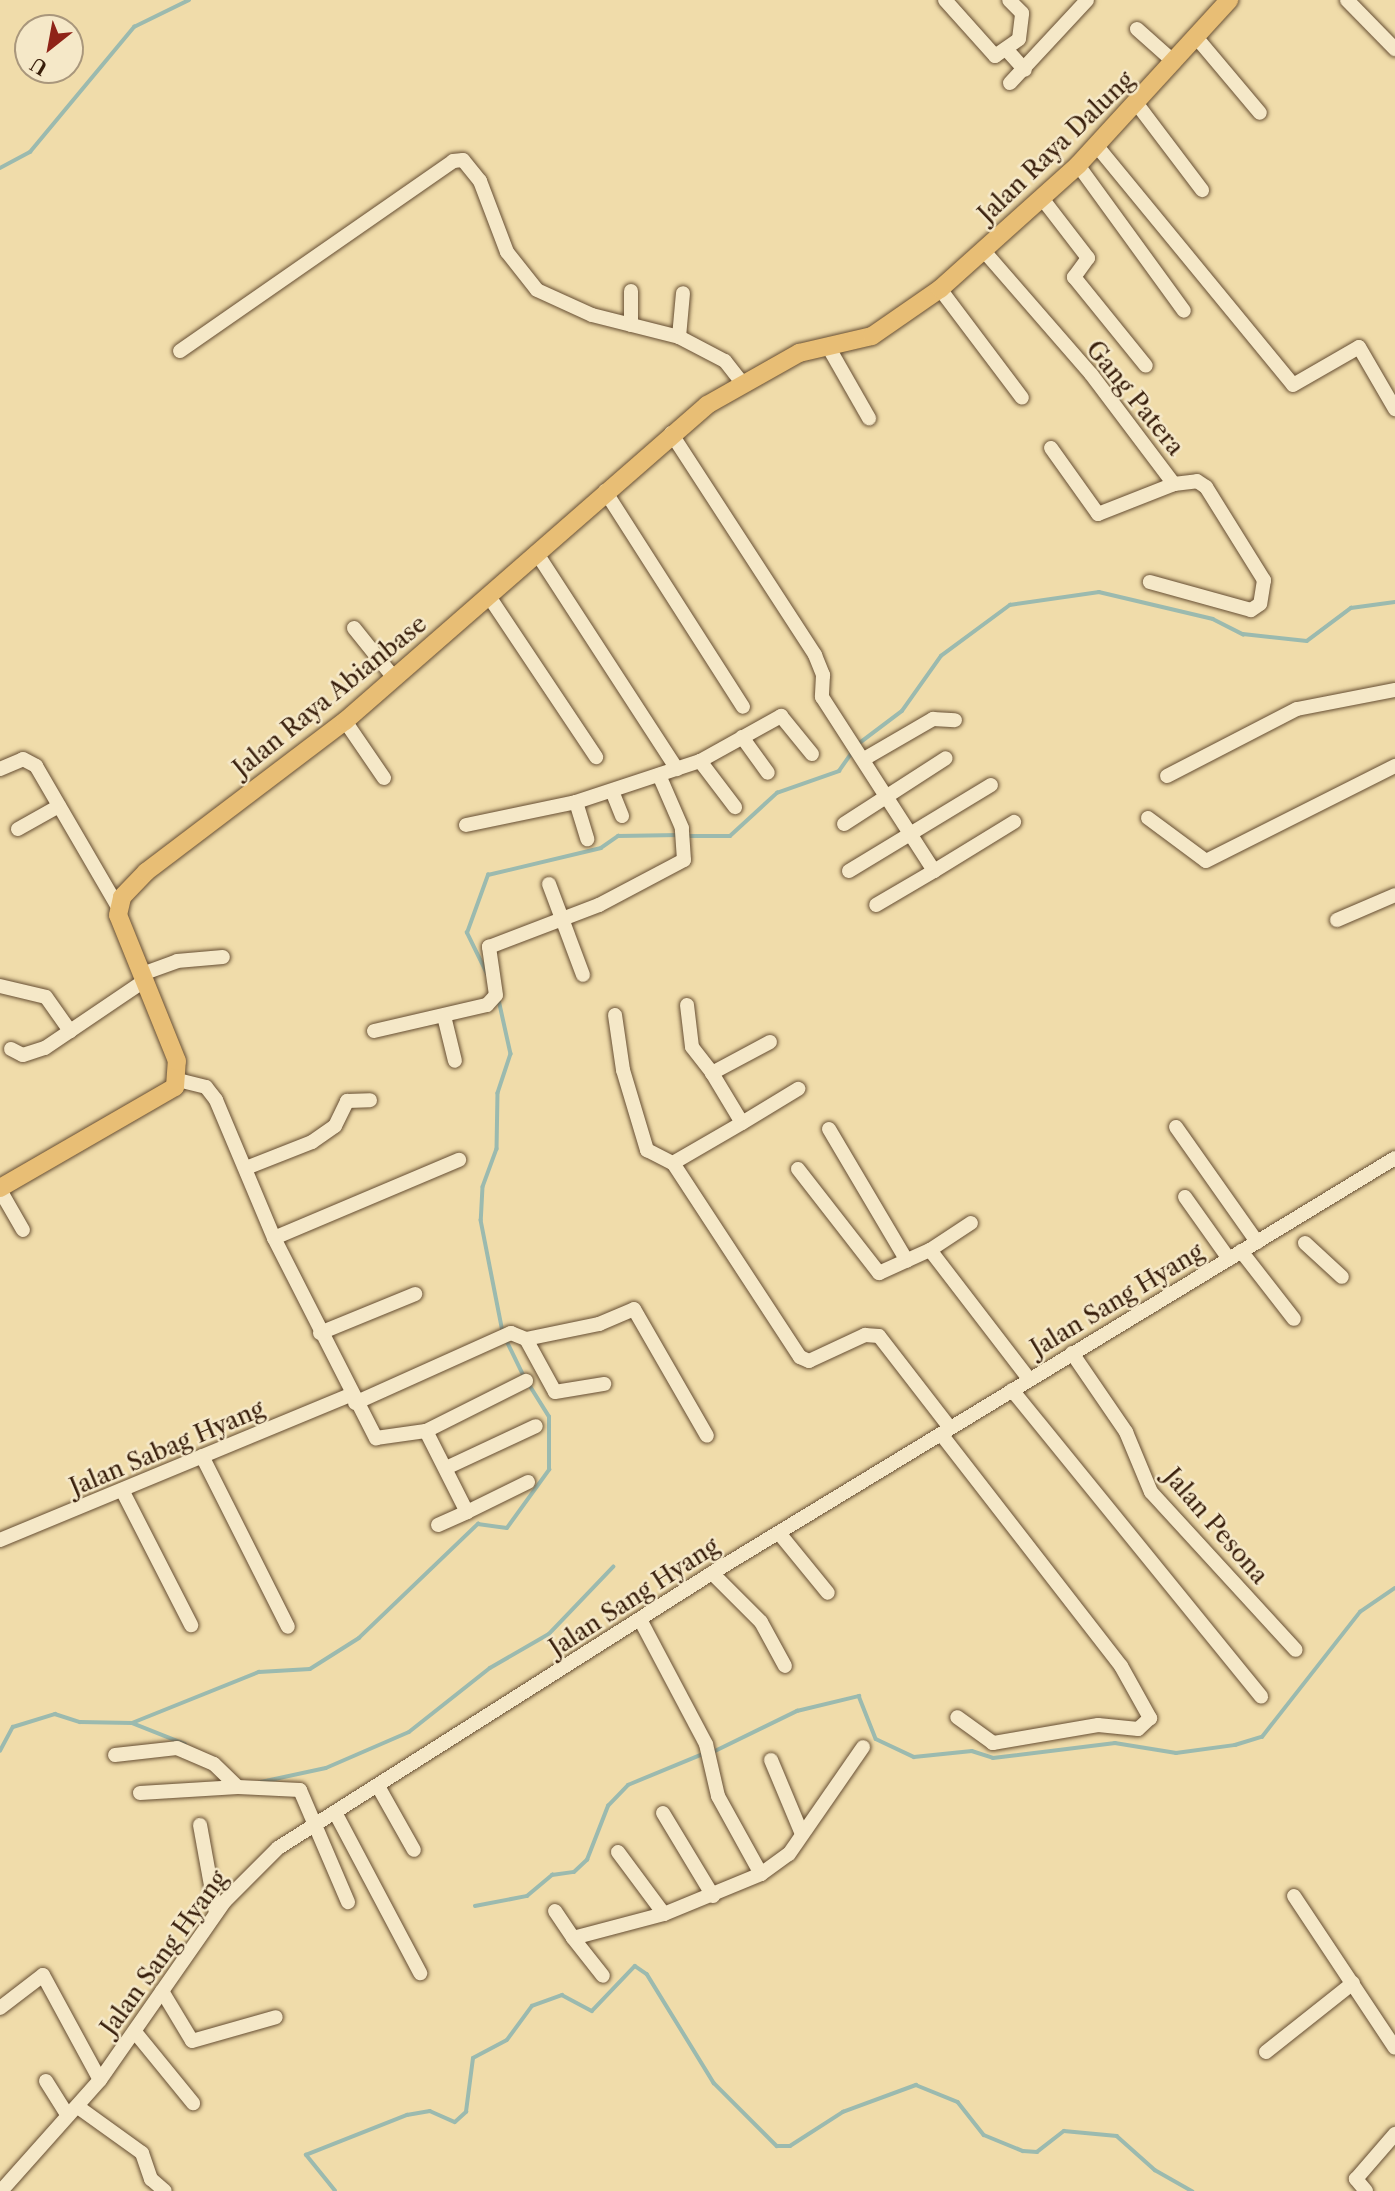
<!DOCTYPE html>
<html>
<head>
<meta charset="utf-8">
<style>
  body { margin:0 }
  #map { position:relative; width:1395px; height:2191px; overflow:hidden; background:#f0dcaa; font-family:"Libre Caslon Text",serif }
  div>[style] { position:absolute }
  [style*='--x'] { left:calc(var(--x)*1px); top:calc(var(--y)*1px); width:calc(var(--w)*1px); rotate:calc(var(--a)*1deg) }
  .stream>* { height:3.5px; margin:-1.75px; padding:0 1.75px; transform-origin:1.75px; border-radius:1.75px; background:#9bbaaf }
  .roads { filter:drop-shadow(0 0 2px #664e33) drop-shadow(0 0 2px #664e33) }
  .minor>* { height:14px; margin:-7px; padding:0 7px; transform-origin:7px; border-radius:7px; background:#f5e8c8 }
  .major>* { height:18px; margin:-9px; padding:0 9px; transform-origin:9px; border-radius:9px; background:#e8be75 }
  span { translate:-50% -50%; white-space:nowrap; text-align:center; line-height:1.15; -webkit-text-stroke:5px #f5e8c8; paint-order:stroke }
  .street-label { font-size:24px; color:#381e0b }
  .north { position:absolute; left:14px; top:14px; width:70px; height:70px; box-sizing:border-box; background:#f5e8c8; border:2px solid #a9977c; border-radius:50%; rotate:211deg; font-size:19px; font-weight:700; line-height:28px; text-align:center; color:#381e0b }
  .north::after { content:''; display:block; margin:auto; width:24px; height:32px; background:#8f2418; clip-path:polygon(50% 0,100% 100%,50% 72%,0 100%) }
</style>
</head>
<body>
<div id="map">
  <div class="stream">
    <div style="--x:0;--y:168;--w:34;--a:-28"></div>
    <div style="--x:30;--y:152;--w:163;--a:-50.2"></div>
    <div style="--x:134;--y:27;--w:61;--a:-26.1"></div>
    <div style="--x:857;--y:745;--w:56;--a:-37.1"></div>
    <div style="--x:902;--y:711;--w:67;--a:-54.7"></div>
    <div style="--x:941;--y:656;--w:86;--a:-36.5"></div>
    <div style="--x:1010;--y:605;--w:90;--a:-8.3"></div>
    <div style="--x:1099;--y:592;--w:117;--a:13.3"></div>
    <div style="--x:1213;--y:619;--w:34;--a:27"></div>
    <div style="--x:1243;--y:634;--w:64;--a:6.2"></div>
    <div style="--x:1307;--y:641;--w:55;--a:-36.9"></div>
    <div style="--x:1351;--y:608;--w:44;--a:-7.8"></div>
    <div style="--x:687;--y:836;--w:43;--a:0"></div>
    <div style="--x:730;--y:836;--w:64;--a:-42.5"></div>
    <div style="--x:777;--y:793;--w:66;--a:-19.5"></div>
    <div style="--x:839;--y:771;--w:24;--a:-55"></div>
    <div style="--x:487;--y:974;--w:46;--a:-116"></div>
    <div style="--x:467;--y:933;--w:62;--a:-70.1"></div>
    <div style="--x:488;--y:875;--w:116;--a:-13.4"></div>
    <div style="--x:601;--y:848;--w:21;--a:-35"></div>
    <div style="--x:618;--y:836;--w:61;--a:-0.9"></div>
    <div style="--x:499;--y:1000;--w:55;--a:77.5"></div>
    <div style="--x:511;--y:1054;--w:41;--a:108.4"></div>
    <div style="--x:498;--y:1093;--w:56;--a:91"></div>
    <div style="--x:497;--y:1149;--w:40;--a:110.2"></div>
    <div style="--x:483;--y:1187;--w:33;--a:93"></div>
    <div style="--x:481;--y:1220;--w:114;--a:78.9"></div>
    <div style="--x:506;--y:1339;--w:41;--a:64.1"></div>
    <div style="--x:132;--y:1723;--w:137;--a:-21.9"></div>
    <div style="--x:259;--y:1672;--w:51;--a:-3.4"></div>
    <div style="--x:310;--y:1669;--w:58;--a:-32.3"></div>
    <div style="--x:359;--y:1638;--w:165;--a:-43.8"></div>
    <div style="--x:478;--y:1524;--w:29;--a:8"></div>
    <div style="--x:507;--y:1528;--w:72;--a:-54.1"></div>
    <div style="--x:549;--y:1470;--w:53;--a:-90"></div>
    <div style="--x:549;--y:1417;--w:40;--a:-122"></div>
    <div style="--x:0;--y:1751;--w:27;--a:-62"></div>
    <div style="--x:13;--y:1727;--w:44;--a:-17.2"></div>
    <div style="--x:55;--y:1714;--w:26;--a:18"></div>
    <div style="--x:80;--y:1722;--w:52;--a:1.1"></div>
    <div style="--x:132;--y:1723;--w:57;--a:21.6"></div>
    <div style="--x:711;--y:1753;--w:96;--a:-26"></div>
    <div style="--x:797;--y:1711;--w:64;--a:-13.6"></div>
    <div style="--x:859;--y:1696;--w:46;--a:68.4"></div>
    <div style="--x:876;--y:1739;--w:42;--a:25.3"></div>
    <div style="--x:914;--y:1757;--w:58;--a:-5.9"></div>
    <div style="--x:972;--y:1751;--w:22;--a:18"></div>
    <div style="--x:993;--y:1758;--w:123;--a:-7"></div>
    <div style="--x:1115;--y:1743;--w:62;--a:9.3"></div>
    <div style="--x:1176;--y:1753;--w:60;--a:-7.7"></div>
    <div style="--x:1235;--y:1745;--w:28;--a:-17"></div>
    <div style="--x:1262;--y:1737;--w:159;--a:-51.9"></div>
    <div style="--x:1360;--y:1612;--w:42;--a:-34.4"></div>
    <div style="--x:261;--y:1782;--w:66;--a:-12.2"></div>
    <div style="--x:326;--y:1768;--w:90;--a:-23.4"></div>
    <div style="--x:409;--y:1732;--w:103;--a:-38.3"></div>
    <div style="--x:490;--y:1668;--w:68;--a:-30"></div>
    <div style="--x:549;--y:1634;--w:93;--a:-46.3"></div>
    <div style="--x:475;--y:1906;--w:53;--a:-10.9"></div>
    <div style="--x:527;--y:1896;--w:33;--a:-40"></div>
    <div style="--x:552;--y:1875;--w:22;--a:-8"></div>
    <div style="--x:574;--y:1872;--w:18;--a:-43"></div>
    <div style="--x:587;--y:1860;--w:58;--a:-68.7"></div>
    <div style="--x:608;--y:1806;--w:29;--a:-46"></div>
    <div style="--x:628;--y:1785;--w:81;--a:-22.5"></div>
    <div style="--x:335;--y:2191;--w:46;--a:-128.9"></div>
    <div style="--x:306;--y:2155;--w:109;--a:-21.6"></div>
    <div style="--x:407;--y:2115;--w:23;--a:-10"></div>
    <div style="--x:430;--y:2111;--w:27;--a:24"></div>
    <div style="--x:455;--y:2122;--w:15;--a:-42"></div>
    <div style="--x:466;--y:2112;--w:54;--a:-82.6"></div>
    <div style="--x:473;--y:2058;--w:38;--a:-28"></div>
    <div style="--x:507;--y:2040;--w:42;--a:-53.7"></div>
    <div style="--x:532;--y:2006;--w:32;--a:-20"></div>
    <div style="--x:562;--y:1995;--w:34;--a:28"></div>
    <div style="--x:592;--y:2011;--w:62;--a:-46.3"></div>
    <div style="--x:635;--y:1966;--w:14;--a:34"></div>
    <div style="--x:647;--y:1974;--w:128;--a:58.4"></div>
    <div style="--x:714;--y:2083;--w:89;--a:45"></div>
    <div style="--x:777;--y:2146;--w:13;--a:0"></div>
    <div style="--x:790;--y:2146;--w:63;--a:-32.7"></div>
    <div style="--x:843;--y:2112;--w:78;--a:-20.3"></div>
    <div style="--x:916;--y:2085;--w:45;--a:22"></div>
    <div style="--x:958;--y:2102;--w:42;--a:51.8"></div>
    <div style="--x:984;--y:2135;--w:42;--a:22.3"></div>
    <div style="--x:1023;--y:2151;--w:14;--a:4"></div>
    <div style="--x:1037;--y:2152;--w:34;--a:-38"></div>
    <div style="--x:1064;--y:2131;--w:53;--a:5.4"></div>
    <div style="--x:1117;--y:2136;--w:51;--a:41.8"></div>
    <div style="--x:1155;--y:2170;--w:43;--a:29.6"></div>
  </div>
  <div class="roads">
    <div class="minor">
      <div style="--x:945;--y:0;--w:75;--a:48.2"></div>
      <div style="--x:995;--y:56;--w:29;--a:-35"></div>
      <div style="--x:1019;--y:39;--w:26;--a:-83"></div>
      <div style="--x:1022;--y:13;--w:18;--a:-135"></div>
      <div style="--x:1347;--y:0;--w:69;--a:45.6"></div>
      <div style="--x:1137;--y:29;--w:50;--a:41.7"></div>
      <div style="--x:1196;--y:37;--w:99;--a:49.9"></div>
      <div style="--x:1006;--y:49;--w:28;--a:48"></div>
      <div style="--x:1010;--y:83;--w:113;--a:-47.1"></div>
      <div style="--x:1137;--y:104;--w:108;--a:52.9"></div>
      <div style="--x:1096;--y:145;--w:310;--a:50.6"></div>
      <div style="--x:1293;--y:385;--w:76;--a:-29.9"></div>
      <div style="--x:1359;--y:347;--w:72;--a:59.9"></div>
      <div style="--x:1078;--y:165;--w:180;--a:54"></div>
      <div style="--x:1041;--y:197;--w:77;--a:52.4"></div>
      <div style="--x:1088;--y:258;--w:24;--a:126"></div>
      <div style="--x:1074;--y:277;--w:114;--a:51"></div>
      <div style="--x:984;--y:251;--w:163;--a:49"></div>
      <div style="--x:1091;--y:374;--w:138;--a:53"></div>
      <div style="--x:1174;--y:484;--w:23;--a:-7"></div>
      <div style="--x:1197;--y:481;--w:11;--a:34"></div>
      <div style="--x:1206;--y:487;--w:110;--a:58.1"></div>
      <div style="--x:1264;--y:580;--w:24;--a:99"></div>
      <div style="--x:1260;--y:604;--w:11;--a:146"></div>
      <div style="--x:1251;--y:610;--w:105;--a:-164.5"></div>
      <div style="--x:940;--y:289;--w:136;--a:53"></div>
      <div style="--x:631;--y:325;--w:34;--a:-90"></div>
      <div style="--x:679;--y:337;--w:44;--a:-84.8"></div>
      <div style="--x:829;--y:348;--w:81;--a:60.3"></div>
      <div style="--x:180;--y:351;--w:333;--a:-34.8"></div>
      <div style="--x:453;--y:161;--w:10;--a:-6"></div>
      <div style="--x:463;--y:160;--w:27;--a:51"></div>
      <div style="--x:480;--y:181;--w:76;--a:69.2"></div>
      <div style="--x:507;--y:252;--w:48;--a:51.7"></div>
      <div style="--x:537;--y:290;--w:60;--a:24.4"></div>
      <div style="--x:592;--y:315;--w:90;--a:14.2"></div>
      <div style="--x:679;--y:337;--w:52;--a:27.6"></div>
      <div style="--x:725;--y:361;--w:28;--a:52"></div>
      <div style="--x:671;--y:433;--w:265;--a:57"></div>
      <div style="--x:815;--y:655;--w:22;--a:68"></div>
      <div style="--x:823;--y:675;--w:22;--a:93"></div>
      <div style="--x:822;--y:697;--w:207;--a:57.2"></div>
      <div style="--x:934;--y:871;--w:67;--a:149.6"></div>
      <div style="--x:1051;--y:448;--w:81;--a:54.5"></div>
      <div style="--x:1098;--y:514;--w:82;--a:-21.5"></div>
      <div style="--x:605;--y:491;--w:256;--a:57.4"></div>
      <div style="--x:536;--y:552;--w:259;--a:57"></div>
      <div style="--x:488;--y:595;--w:195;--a:56.3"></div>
      <div style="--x:354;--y:628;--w:64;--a:51.3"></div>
      <div style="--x:345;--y:721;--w:69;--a:55.6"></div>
      <div style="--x:742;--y:737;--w:44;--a:54.2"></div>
      <div style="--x:864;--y:759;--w:80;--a:-30.1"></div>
      <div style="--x:933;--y:719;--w:22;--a:3"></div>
      <div style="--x:700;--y:761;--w:58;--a:52.7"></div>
      <div style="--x:0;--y:769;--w:25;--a:-23"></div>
      <div style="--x:23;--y:759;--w:15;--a:28"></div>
      <div style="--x:36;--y:766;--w:161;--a:59.8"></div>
      <div style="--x:1167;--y:776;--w:146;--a:-27.3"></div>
      <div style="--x:1297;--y:709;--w:100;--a:-11"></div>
      <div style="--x:612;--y:791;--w:27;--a:68"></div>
      <div style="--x:576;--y:802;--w:39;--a:73"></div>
      <div style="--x:1148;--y:818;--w:72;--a:36.6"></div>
      <div style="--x:1206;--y:861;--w:212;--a:-26.7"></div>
      <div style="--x:844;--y:824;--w:121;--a:-32.9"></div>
      <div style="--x:466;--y:825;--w:112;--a:-11.8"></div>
      <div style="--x:576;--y:802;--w:131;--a:-18.3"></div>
      <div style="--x:700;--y:761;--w:93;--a:-29.1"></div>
      <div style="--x:781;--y:716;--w:49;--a:50.8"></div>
      <div style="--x:18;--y:829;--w:47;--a:-29.3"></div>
      <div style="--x:849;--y:871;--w:166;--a:-31.2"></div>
      <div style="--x:934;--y:871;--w:94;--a:-31.5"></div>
      <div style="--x:549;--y:884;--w:97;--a:69.5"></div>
      <div style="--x:1337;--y:920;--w:63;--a:-23.3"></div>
      <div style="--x:142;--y:974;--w:37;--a:-20"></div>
      <div style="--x:177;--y:961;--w:46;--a:-5"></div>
      <div style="--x:0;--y:986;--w:47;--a:13.4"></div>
      <div style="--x:46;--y:997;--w:42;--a:54.8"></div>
      <div style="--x:687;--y:1005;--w:42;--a:83.2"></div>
      <div style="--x:692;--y:1047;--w:33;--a:52"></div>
      <div style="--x:615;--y:1015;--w:56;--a:81.7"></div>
      <div style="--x:623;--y:1070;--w:84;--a:73.3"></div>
      <div style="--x:647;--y:1150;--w:29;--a:27"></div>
      <div style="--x:444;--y:1016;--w:46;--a:76.3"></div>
      <div style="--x:374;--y:1031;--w:116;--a:-13"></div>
      <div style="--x:487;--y:1005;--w:13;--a:-48"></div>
      <div style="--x:496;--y:995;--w:49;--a:-98.3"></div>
      <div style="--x:489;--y:947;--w:118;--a:-20.9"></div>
      <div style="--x:599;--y:905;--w:96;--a:-27.9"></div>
      <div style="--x:684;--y:860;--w:32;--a:-94"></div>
      <div style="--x:682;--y:828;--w:58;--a:-113.5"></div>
      <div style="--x:770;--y:1042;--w:66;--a:151.9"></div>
      <div style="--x:712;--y:1073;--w:58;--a:59"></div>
      <div style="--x:742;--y:1123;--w:80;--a:149.9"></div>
      <div style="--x:673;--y:1163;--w:232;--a:56.8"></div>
      <div style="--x:800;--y:1357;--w:10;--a:24"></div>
      <div style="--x:809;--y:1361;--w:62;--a:-24.9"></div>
      <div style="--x:865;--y:1335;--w:14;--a:4"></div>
      <div style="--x:879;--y:1336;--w:116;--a:52.3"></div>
      <div style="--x:11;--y:1049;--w:13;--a:27"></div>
      <div style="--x:23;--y:1055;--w:23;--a:-18"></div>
      <div style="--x:45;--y:1048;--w:120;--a:-34.1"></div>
      <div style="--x:178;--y:1080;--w:29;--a:14"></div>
      <div style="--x:206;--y:1087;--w:16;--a:52"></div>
      <div style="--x:216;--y:1100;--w:150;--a:67.2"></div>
      <div style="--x:274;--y:1238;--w:225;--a:63"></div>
      <div style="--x:376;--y:1438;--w:50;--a:-8"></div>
      <div style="--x:426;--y:1431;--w:112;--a:-26.6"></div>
      <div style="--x:742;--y:1123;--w:66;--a:-31.3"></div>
      <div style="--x:1176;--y:1127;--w:141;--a:54.8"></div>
      <div style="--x:829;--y:1129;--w:153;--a:59.4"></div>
      <div style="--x:246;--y:1168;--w:71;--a:-21.5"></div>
      <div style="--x:312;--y:1142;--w:28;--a:-35"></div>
      <div style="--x:335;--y:1126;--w:28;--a:-64"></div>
      <div style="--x:347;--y:1101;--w:23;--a:-2"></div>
      <div style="--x:798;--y:1169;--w:132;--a:52.1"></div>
      <div style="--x:879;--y:1273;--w:56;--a:-24.3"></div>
      <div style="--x:930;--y:1250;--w:163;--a:52.5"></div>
      <div style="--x:0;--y:1190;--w:46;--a:60.1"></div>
      <div style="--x:1185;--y:1197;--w:76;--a:54.6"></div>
      <div style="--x:274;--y:1238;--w:201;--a:-22.9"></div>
      <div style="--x:1305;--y:1243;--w:50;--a:42.6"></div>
      <div style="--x:930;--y:1250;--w:49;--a:-33.4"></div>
      <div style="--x:1241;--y:1251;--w:86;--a:52.1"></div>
      <div style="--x:320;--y:1333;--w:103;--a:-22.3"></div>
      <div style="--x:526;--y:1339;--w:60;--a:61.3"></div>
      <div style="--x:555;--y:1392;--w:50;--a:-9.3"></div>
      <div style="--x:1072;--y:1353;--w:96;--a:55.6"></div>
      <div style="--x:1126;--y:1432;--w:65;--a:67.4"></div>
      <div style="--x:1151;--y:1492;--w:214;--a:47.5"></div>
      <div style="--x:1012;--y:1390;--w:395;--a:50.9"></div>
      <div style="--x:355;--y:1403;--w:171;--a:-24.2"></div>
      <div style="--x:511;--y:1333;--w:16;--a:22"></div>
      <div style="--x:526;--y:1339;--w:75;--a:-11.6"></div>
      <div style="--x:599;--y:1324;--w:38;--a:-23"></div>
      <div style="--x:634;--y:1309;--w:146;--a:60.1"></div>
      <div style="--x:426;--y:1431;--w:91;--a:63.2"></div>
      <div style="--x:467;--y:1512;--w:68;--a:-26.2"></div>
      <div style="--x:941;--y:1434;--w:294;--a:52.2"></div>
      <div style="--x:1121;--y:1666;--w:60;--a:60.9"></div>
      <div style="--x:1150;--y:1718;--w:16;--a:137"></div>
      <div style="--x:1138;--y:1729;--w:40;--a:-174.3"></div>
      <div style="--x:1098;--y:1725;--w:107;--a:170.3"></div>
      <div style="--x:993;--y:1743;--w:44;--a:-144.2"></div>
      <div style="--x:202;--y:1456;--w:191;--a:63.3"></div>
      <div style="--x:446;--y:1468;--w:99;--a:-25"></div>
      <div style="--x:122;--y:1490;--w:152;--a:62.9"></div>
      <div style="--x:438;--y:1525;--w:32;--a:-24"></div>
      <div style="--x:779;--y:1533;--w:77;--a:50.8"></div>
      <div style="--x:0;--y:1540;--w:379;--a:-22.5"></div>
      <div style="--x:712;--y:1573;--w:69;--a:45"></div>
      <div style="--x:761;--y:1622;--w:50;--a:61.4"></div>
      <div style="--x:115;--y:1755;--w:62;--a:-6.4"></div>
      <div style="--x:177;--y:1748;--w:40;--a:23.4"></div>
      <div style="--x:214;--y:1764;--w:33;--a:44"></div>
      <div style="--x:238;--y:1787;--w:62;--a:2.8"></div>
      <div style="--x:300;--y:1790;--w:122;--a:66.8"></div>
      <div style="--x:771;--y:1760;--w:80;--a:67.3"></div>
      <div style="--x:379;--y:1788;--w:71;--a:60.6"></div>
      <div style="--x:140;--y:1793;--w:98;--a:-3.5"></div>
      <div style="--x:663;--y:1813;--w:97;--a:58.9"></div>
      <div style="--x:337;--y:1816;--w:178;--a:62.1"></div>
      <div style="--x:200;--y:1825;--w:89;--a:79.7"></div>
      <div style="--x:618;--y:1852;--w:77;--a:53.4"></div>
      <div style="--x:761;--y:1874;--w:34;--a:-36"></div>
      <div style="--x:789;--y:1854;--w:130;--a:-55.3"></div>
      <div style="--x:1294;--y:1896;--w:182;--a:56.4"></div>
      <div style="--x:555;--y:1911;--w:32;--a:56"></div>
      <div style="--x:573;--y:1938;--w:94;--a:-14.8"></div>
      <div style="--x:664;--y:1914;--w:105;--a:-22.4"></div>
      <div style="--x:761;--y:1874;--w:89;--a:-118.9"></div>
      <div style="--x:718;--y:1796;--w:53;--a:-103"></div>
      <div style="--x:706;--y:1744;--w:139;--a:-117.9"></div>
      <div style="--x:573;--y:1938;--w:48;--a:51.7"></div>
      <div style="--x:162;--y:1991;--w:58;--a:59"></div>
      <div style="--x:192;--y:2041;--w:87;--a:-15.9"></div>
      <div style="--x:0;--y:2008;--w:54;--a:-37.5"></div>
      <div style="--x:43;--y:1975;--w:119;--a:61.5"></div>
      <div style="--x:135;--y:2032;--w:92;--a:50.8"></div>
      <div style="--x:1266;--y:2052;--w:111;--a:-38.4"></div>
      <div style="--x:46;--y:2081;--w:41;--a:57.8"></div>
      <div style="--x:78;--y:2107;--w:79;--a:35.7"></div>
      <div style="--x:142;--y:2153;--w:28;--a:71"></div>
      <div style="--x:151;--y:2179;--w:18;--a:41"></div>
      <div style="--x:1;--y:2191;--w:149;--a:-48.3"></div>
      <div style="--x:100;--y:2080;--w:218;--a:-55.1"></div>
      <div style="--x:225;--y:1901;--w:75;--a:-45"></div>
      <div style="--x:278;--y:1848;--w:514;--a:-32.36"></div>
      <div style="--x:712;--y:1573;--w:799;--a:-31.28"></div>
      <div style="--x:1366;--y:2191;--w:16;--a:-130"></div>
      <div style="--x:1356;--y:2179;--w:60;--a:-49.1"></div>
    </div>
    <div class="major">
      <div style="--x:0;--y:1188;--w:202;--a:-30"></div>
      <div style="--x:175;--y:1087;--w:26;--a:-86"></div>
      <div style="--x:177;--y:1061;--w:157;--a:-112"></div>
      <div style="--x:118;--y:915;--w:18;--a:-77"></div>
      <div style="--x:122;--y:897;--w:35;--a:-46"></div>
      <div style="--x:146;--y:872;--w:250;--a:-37.2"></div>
      <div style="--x:345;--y:721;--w:481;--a:-41.1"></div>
      <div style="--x:707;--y:405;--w:106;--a:-29.5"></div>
      <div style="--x:799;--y:353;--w:75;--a:-13.1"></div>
      <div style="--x:872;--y:336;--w:83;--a:-34.7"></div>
      <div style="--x:940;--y:289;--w:186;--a:-41.9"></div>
      <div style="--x:1078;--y:165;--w:224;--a:-47.5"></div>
    </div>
  </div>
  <div class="street-label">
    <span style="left:1056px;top:147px;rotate:-44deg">Jalan Raya Dalung</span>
    <span style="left:1135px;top:398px;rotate:51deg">Gang Patera</span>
    <span style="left:330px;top:696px;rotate:-39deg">Jalan Raya Abianbase</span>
    <span style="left:1117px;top:1300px;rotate:-31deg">Jalan Sang Hyang</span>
    <span style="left:167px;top:1448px;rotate:-23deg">Jalan Sabag Hyang</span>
    <span style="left:1216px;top:1526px;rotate:49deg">Jalan Pesona</span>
    <span style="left:634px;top:1597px;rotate:-33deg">Jalan Sang Hyang</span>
    <span style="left:164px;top:1953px;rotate:-54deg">Jalan Sang Hyang</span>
  </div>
  <div class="north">U</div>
</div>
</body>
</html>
